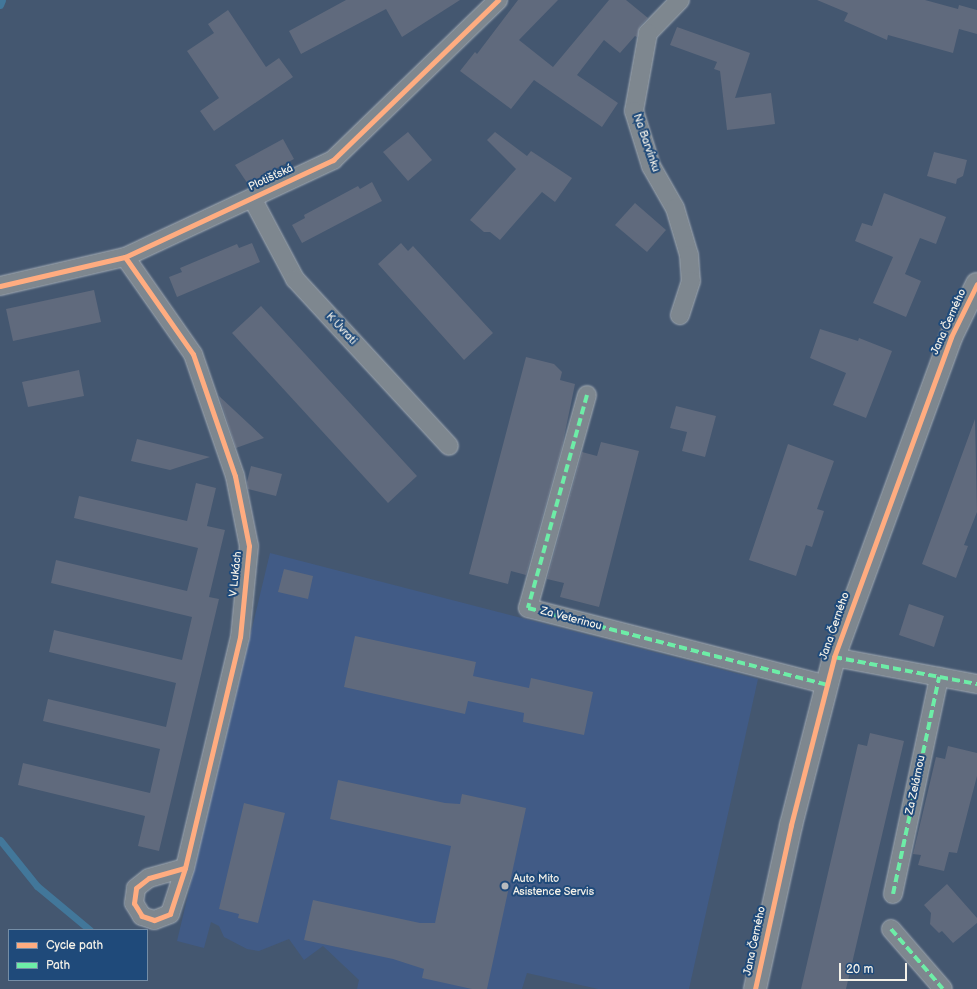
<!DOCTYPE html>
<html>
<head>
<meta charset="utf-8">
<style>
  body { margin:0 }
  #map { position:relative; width:977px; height:989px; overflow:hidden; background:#445770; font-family:"Balsamiq Sans",sans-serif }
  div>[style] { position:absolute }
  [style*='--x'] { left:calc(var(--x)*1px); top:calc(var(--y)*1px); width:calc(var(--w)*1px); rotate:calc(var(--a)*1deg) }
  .built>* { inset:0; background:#415b86 }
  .stream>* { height:7px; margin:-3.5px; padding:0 3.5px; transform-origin:3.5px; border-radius:3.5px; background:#42779a }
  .building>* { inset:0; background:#606a7d }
  .roads { filter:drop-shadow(0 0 1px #a3abb4) drop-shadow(0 0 1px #a3abb4) }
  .minor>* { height:18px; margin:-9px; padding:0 9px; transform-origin:9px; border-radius:9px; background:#7e878f }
  .tertiary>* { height:22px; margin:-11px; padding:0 11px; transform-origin:11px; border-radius:11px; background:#7e878f }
  .quiet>* { height:4px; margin-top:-2px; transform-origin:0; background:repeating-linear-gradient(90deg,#6deda7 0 8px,transparent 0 12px) }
  .cycleway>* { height:5px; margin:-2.5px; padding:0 2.5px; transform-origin:2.5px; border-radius:2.5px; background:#ffac80 }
  .dots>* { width:11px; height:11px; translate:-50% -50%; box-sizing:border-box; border:2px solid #1f4a7a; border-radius:50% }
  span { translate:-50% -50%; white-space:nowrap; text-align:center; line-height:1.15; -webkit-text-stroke:4px #1f4a7a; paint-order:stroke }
  .street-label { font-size:11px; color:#f4f1e8 }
  .poi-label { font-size:11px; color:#f4f1e8 }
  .left { translate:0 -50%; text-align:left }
  .legend { position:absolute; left:8px; top:929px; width:140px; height:52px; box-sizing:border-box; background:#1f4a7a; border:1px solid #748da6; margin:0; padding:5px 7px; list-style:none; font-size:12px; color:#f4f1e8 }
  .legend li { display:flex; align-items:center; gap:8px; height:20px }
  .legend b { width:20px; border:1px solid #748da6 }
  .scale { position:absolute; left:839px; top:963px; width:68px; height:18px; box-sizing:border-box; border:2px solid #f4f1e8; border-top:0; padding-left:5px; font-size:12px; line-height:14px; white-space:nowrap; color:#f4f1e8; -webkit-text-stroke:3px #1f4a7a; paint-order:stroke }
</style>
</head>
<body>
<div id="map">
  <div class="built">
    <div style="clip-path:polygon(270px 553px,758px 679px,689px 989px,598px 989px,527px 973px,522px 989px,357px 989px,359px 980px,323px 946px,304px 960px,289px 939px,259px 951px,247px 949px,224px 937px,219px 926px,211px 922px,204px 948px,177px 941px)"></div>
  </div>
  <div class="stream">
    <div style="--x:0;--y:5;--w:5;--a:-68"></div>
    <div style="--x:0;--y:840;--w:59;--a:51.2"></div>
    <div style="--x:37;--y:886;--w:69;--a:39.7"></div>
  </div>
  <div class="building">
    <div style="clip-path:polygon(346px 0,460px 0,402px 37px,386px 9px,301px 54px,289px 31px)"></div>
    <div style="clip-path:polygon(518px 0,558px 0,519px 40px,553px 67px,609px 0,626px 0,648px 18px,640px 26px,637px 37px,635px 36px,620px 53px,604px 40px,577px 75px,618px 103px,602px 127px,534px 80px,511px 109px,460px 71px,475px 52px,477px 54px)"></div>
    <div style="clip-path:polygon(817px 0,925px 0,958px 9px,959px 5px,977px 10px,977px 34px,959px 29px,953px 53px,888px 35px,887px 40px,844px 21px,848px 13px)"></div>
    <div style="clip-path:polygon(228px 10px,266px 67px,279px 58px,293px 77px,214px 131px,200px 111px,219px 98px,187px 51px,214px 33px,208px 24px)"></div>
    <div style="clip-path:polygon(677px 27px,750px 53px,735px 98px,771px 93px,775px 124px,727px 130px,720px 71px,714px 69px,717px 62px,670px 45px)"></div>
    <div style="clip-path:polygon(408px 132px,432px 160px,408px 181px,383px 152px)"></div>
    <div style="clip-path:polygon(495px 132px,527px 156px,531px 151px,572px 178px,555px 202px,542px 192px,500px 240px,490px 232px,484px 232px,470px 220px,516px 169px,487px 140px)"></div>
    <div style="clip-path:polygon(283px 139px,294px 159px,248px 184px,235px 165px)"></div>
    <div style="clip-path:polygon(934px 152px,967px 160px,963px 176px,957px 179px,956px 184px,927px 176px)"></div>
    <div style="clip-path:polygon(372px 182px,382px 201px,302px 243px,292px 225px,305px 218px,304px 215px,358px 186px,360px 189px)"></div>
    <div style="clip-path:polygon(884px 193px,946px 217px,936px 244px,920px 238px,905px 274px,921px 281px,906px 317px,873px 303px,893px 257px,855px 241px,862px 223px,872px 226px)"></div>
    <div style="clip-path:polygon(635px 203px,666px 230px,647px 252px,615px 225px)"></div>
    <div style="clip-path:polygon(252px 243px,260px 262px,177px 297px,169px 277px,182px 272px,180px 268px,237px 244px,239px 248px)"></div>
    <div style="clip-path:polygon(401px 243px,408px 251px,413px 246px,493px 333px,464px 360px,378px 264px)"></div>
    <div style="clip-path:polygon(94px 290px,101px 322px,13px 341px,6px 309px)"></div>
    <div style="clip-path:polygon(261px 306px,417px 476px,388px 503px,232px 333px)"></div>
    <div style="clip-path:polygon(820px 329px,858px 341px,859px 338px,892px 351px,866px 418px,833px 405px,846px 373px,810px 358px)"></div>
    <div style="clip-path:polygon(526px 357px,554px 364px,562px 372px,560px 380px,575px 384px,562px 447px,526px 575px,511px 571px,508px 584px,469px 574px)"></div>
    <div style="clip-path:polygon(79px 370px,84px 396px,28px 407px,22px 382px)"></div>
    <div style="clip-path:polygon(219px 396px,264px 438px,236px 448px)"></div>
    <div style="clip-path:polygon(676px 406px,716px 416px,705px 457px,682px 451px,687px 432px,670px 428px)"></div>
    <div style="clip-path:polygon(975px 419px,977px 512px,964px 545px,968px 546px,956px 578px,922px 564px)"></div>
    <div style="clip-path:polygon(137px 439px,170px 447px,210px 457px,170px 470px,131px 461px)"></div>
    <div style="clip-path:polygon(601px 442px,639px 451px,599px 607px,560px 597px,564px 583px,547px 579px,582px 452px,597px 456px)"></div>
    <div style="clip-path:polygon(788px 444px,834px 461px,817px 509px,824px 511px,812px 547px,806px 545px,796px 576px,749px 560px)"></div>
    <div style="clip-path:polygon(251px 466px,282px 474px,276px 496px,248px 489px,247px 482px)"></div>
    <div style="clip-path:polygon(196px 483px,216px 488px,207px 526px,225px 530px,209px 597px,219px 599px,159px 851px,138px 846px,145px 816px,18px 785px,23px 763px,150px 793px,160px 749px,43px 721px,48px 699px,166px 727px,176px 683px,49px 652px,54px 630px,182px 660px,192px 617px,51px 583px,56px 560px,187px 591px,198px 548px,74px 518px,79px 496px,187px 521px)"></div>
    <div style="clip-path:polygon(284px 569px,313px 576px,308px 599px,278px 592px)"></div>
    <div style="clip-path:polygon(909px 604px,944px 616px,934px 647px,899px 635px)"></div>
    <div style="clip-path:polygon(355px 636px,476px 662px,473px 676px,529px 688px,531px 678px,593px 692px,584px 735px,523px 722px,524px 713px,468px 701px,465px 714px,344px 687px)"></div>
    <div style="clip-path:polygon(870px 733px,904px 741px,846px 989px,801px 989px,858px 744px,867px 746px)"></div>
    <div style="clip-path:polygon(948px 746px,977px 753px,977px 776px,957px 853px,949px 852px,944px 871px,918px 865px,921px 855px,913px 854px,936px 757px,945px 759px)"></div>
    <div style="clip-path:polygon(338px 780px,445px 803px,460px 804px,462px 794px,526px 808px,487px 989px,472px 989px,422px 978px,424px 969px,393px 959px,304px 940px,313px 900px,420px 923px,435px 923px,451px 846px,330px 819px)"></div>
    <div style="clip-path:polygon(244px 803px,285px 813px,258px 923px,238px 918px,239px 914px,219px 909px)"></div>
    <div style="clip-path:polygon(947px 884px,977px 918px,977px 923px,953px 943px,942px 931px,939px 933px,930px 924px,931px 913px,924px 905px)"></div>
  </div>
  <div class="roads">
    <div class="minor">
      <div style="--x:680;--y:0;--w:46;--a:134.1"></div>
      <div style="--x:648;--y:33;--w:79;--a:100.2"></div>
      <div style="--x:634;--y:111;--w:58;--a:72.8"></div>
      <div style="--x:651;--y:166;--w:48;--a:60.3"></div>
      <div style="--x:675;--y:208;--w:49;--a:73.4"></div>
      <div style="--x:689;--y:255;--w:26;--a:86"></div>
      <div style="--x:691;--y:281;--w:36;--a:108"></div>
      <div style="--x:252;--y:198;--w:92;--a:62"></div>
      <div style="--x:295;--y:279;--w:227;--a:47.3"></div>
      <div style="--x:125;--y:257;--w:118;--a:55"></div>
      <div style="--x:193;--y:354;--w:129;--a:71"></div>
      <div style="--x:235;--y:476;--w:71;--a:78.7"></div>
      <div style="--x:249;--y:546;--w:91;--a:95.6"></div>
      <div style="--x:240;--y:637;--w:237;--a:103.4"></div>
      <div style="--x:185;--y:868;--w:48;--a:108.1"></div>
      <div style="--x:170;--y:914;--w:17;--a:159"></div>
      <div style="--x:154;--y:920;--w:13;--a:-162"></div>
      <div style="--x:142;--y:916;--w:15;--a:-122"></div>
      <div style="--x:134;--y:903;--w:15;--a:-82"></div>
      <div style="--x:136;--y:888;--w:16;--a:-38"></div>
      <div style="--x:149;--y:878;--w:37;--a:-16"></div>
      <div style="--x:0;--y:286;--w:128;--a:-13.1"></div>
      <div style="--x:125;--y:257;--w:230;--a:-25"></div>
      <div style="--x:333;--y:160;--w:230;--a:-44.1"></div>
      <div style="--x:587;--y:395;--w:221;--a:105.5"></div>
      <div style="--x:528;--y:608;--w:309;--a:14.4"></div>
      <div style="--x:834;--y:657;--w:146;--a:10.7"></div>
      <div style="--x:893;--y:894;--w:222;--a:-78"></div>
      <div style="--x:891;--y:929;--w:79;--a:49.1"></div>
    </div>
    <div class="tertiary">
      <div style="--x:755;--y:989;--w:168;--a:-77.6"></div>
      <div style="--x:791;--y:825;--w:173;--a:-75.6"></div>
      <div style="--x:834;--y:657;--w:341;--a:-69.9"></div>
      <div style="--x:951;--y:337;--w:59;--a:-63.9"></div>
    </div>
  </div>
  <div class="quiet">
    <div style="--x:587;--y:395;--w:221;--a:105.5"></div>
    <div style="--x:528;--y:608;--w:309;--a:14.4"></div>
    <div style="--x:834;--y:657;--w:146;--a:10.7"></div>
    <div style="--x:893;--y:894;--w:222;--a:-78"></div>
    <div style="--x:891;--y:929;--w:79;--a:49.1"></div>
  </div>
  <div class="cycleway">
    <div style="--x:125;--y:257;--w:118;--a:55"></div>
    <div style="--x:193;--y:354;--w:129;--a:71"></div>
    <div style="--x:235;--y:476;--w:71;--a:78.7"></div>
    <div style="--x:249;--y:546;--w:91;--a:95.6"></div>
    <div style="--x:240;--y:637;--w:237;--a:103.4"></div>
    <div style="--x:185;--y:868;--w:48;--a:108.1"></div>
    <div style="--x:170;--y:914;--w:17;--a:159"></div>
    <div style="--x:154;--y:920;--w:13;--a:-162"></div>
    <div style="--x:142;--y:916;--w:15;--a:-122"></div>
    <div style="--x:134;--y:903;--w:15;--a:-82"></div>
    <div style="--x:136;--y:888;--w:16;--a:-38"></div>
    <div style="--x:149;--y:878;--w:37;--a:-16"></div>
    <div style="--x:0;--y:286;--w:128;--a:-13.1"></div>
    <div style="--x:125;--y:257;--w:230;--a:-25"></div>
    <div style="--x:333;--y:160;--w:230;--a:-44.1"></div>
    <div style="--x:755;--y:989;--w:168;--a:-77.6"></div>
    <div style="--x:791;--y:825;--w:173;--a:-75.6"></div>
    <div style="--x:834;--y:657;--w:341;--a:-69.9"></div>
    <div style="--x:951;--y:337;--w:59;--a:-63.9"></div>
  </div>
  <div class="dots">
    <div style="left:505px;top:886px;background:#b6bbbe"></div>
  </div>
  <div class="street-label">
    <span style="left:646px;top:143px;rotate:71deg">Na Barvínku</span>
    <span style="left:271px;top:178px;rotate:-25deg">Plotišťská</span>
    <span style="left:949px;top:322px;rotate:-66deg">Jana Černého</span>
    <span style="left:341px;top:329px;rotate:47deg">K Úvrati</span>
    <span style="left:236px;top:574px;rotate:-84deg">V Lukách</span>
    <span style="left:571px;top:619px;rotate:15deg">Za Veterinou</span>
    <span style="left:835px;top:626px;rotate:-71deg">Jana Černého</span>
    <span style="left:916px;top:785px;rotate:-78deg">Za Zelárnou</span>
    <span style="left:755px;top:941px;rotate:-78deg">Jana Černého</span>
  </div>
  <div class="poi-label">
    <span class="left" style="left:513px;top:886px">Auto Mito<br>Asistence Servis</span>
  </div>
  <ul class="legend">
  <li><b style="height:5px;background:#ffac80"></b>Cycle path</li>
  <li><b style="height:5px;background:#6deda7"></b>Path</li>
  </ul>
  <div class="scale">20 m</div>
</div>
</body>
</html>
